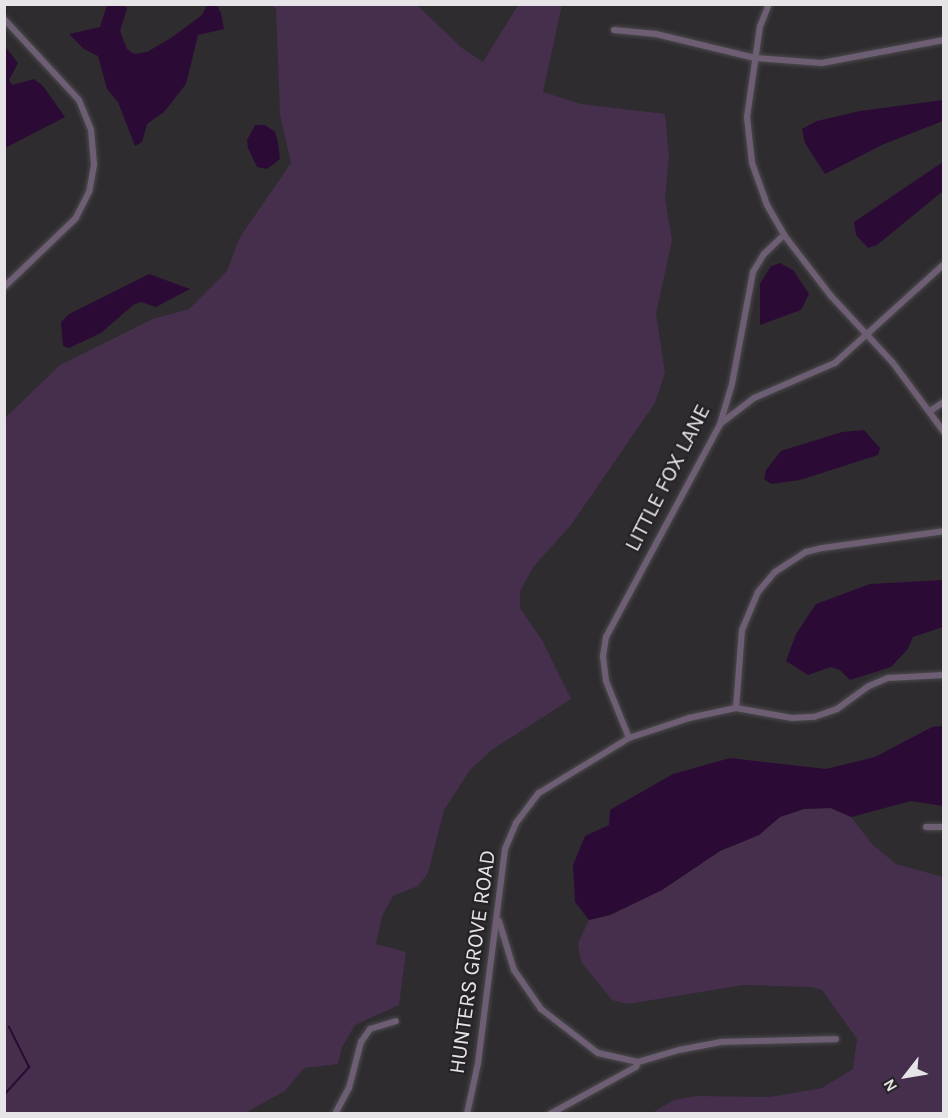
<!DOCTYPE html>
<html>
<head>
<meta charset="utf-8">
<style>
  body { margin:0 }
  #map { position:relative; width:948px; height:1118px; overflow:hidden; background:#2e2c2f; font-family:Karla,sans-serif }
  div>[style] { position:absolute }
  [style*='--x'] { left:calc(var(--x)*1px); top:calc(var(--y)*1px); width:calc(var(--w)*1px); rotate:calc(var(--a)*1deg) }
  .green>* { inset:0; background:#452f4d }
  .water>* { inset:0; background:#2b0b35 }
  .stream>* { height:2px; margin:-1px; padding:0 1px; transform-origin:1px; border-radius:1px; background:#2b0b35 }
  .roads { filter:drop-shadow(0 0 2px #4b494c) drop-shadow(0 0 2px #4b494c) }
  .minor>* { height:6px; margin:-3px; padding:0 3px; transform-origin:3px; border-radius:3px; background:#6d5e73 }
  span { translate:-50% -50%; white-space:nowrap; text-align:center; line-height:1.15; -webkit-text-stroke:4.5px #252325; paint-order:stroke }
  .street-label { font-size:22px; color:#e6e4e6 }
  .frame { position:absolute; inset:0; border:6px solid #e6e4e6; pointer-events:none }
  .north { position:absolute; left:876px; top:1046px; width:60px; height:60px; -webkit-text-stroke:4px #252325; paint-order:stroke; rotate:239deg; font-size:16px; font-weight:700; line-height:24px; text-align:center; color:#e6e4e6 }
  .north::after { content:''; display:block; margin:auto; width:21px; height:27px; background:#e6e4e6; clip-path:polygon(50% 0,100% 100%,50% 72%,0 100%) }
</style>
</head>
<body>
<div id="map">
  <div class="green">
    <div style="clip-path:polygon(270px 5px,417px 5px,462px 48px,483px 62px,518px 5px,562px 5px,543px 92px,581px 104px,665px 114px,669px 156px,665px 199px,672px 240px,656px 314px,665px 373px,655px 403px,571px 525px,534px 566px,520px 591px,520px 608px,542px 640px,571px 699px,493px 749px,470px 770px,444px 810px,428px 873px,418px 886px,393px 896px,382px 916px,376px 944px,406px 952px,399px 1005px,355px 1025px,342px 1047px,338px 1064px,304px 1068px,285px 1091px,245px 1113px,5px 1113px,5px 418px,60px 365px,153px 319px,189px 309px,227px 271px,240px 237px,291px 163px,280px 115px,276px 8px)"></div>
    <div style="clip-path:polygon(830px 808px,851px 817px,872px 844px,896px 864px,943px 877px,943px 1113px,652px 1113px,674px 1100px,697px 1096px,770px 1097px,822px 1088px,853px 1069px,857px 1039px,822px 990px,811px 987px,744px 985px,627px 1004px,612px 1000px,581px 962px,578px 943px,589px 920px,610px 915px,662px 890px,720px 851px,759px 835px,779px 817px,804px 809px)"></div>
  </div>
  <div class="water">
    <div style="clip-path:polygon(107px 5px,125px 5px,127px 9px,120px 31px,127px 49px,134px 54px,147px 52px,171px 38px,202px 15px,207px 5px,217px 5px,221px 13px,224px 29px,198px 35px,186px 84px,164px 112px,147px 124px,142px 142px,135px 146px,118px 102px,107px 89px,98px 56px,84px 49px,69px 34px,100px 27px)"></div>
    <div style="clip-path:polygon(4px 45px,18px 63px,9px 80px,12px 85px,34px 79px,43px 86px,65px 117px,5px 148px)"></div>
    <div style="clip-path:polygon(943px 100px,943px 121px,884px 144px,825px 174px,805px 143px,802px 129px,817px 121px,860px 111px)"></div>
    <div style="clip-path:polygon(255px 125px,265px 125px,275px 132px,278px 142px,280px 159px,267px 169px,257px 167px,248px 148px,247px 140px)"></div>
    <div style="clip-path:polygon(943px 162px,943px 191px,877px 245px,868px 248px,856px 235px,854px 222px)"></div>
    <div style="clip-path:polygon(780px 263px,793px 270px,809px 294px,801px 310px,760px 325px,760px 284px,771px 266px)"></div>
    <div style="clip-path:polygon(149px 274px,190px 289px,156px 307px,141px 302px,133px 305px,101px 333px,69px 348px,63px 346px,61px 322px,69px 314px)"></div>
    <div style="clip-path:polygon(864px 430px,880px 448px,878px 455px,800px 480px,771px 484px,764px 479px,766px 470px,781px 451px,842px 432px)"></div>
    <div style="clip-path:polygon(943px 580px,943px 627px,913px 637px,907px 650px,891px 667px,850px 680px,840px 670px,831px 667px,808px 675px,786px 661px,796px 634px,816px 604px,870px 584px)"></div>
    <div style="clip-path:polygon(943px 726px,943px 806px,911px 801px,851px 817px,831px 808px,804px 809px,780px 817px,759px 835px,720px 851px,662px 890px,610px 915px,589px 920px,575px 902px,573px 865px,585px 836px,609px 825px,610px 810px,673px 774px,730px 758px,826px 769px,875px 757px,932px 727px)"></div>
  </div>
  <div class="stream">
    <div style="--x:4;--y:1095;--w:38;--a:-48"></div>
    <div style="--x:29;--y:1067;--w:45;--a:-116.6"></div>
  </div>
  <div class="roads">
    <div class="minor">
      <div style="--x:769;--y:4;--w:24;--a:112"></div>
      <div style="--x:760;--y:26;--w:92;--a:98.1"></div>
      <div style="--x:747;--y:117;--w:46;--a:83.8"></div>
      <div style="--x:752;--y:163;--w:45;--a:70.3"></div>
      <div style="--x:767;--y:205;--w:34;--a:60"></div>
      <div style="--x:784;--y:235;--w:77;--a:52.4"></div>
      <div style="--x:831;--y:296;--w:91;--a:47.2"></div>
      <div style="--x:893;--y:363;--w:86;--a:53.5"></div>
      <div style="--x:4;--y:19;--w:110;--a:47.2"></div>
      <div style="--x:79;--y:100;--w:32;--a:68"></div>
      <div style="--x:91;--y:130;--w:35;--a:85"></div>
      <div style="--x:94;--y:165;--w:27;--a:100"></div>
      <div style="--x:89;--y:192;--w:29;--a:117"></div>
      <div style="--x:76;--y:218;--w:100;--a:136.2"></div>
      <div style="--x:614;--y:30;--w:42;--a:5.4"></div>
      <div style="--x:656;--y:34;--w:102;--a:13.6"></div>
      <div style="--x:755;--y:58;--w:67;--a:4.3"></div>
      <div style="--x:822;--y:63;--w:124;--a:-10.7"></div>
      <div style="--x:930;--y:411;--w:17;--a:-33"></div>
      <div style="--x:720;--y:424;--w:43;--a:-37.4"></div>
      <div style="--x:754;--y:398;--w:88;--a:-23.4"></div>
      <div style="--x:835;--y:363;--w:147;--a:-42.2"></div>
      <div style="--x:736;--y:708;--w:78;--a:-85.6"></div>
      <div style="--x:742;--y:630;--w:41;--a:-67.2"></div>
      <div style="--x:758;--y:592;--w:26;--a:-50"></div>
      <div style="--x:775;--y:572;--w:37;--a:-33"></div>
      <div style="--x:806;--y:552;--w:16;--a:-14"></div>
      <div style="--x:822;--y:548;--w:123;--a:-7.9"></div>
      <div style="--x:629;--y:738;--w:61;--a:-112"></div>
      <div style="--x:606;--y:681;--w:25;--a:-97"></div>
      <div style="--x:603;--y:656;--w:19;--a:-81"></div>
      <div style="--x:606;--y:637;--w:242;--a:-61.8"></div>
      <div style="--x:720;--y:424;--w:42;--a:-73.3"></div>
      <div style="--x:732;--y:384;--w:114;--a:-79.4"></div>
      <div style="--x:753;--y:272;--w:21;--a:-59"></div>
      <div style="--x:764;--y:254;--w:28;--a:-44"></div>
      <div style="--x:926;--y:827;--w:18;--a:0"></div>
      <div style="--x:499;--y:921;--w:51;--a:73"></div>
      <div style="--x:514;--y:970;--w:47;--a:55.3"></div>
      <div style="--x:541;--y:1009;--w:72;--a:37.7"></div>
      <div style="--x:598;--y:1053;--w:41;--a:12.7"></div>
      <div style="--x:335;--y:1114;--w:30;--a:-62"></div>
      <div style="--x:349;--y:1088;--w:48;--a:-75.4"></div>
      <div style="--x:361;--y:1042;--w:16;--a:-55"></div>
      <div style="--x:370;--y:1029;--w:27;--a:-17"></div>
      <div style="--x:467;--y:1114;--w:52;--a:-77.8"></div>
      <div style="--x:478;--y:1063;--w:216;--a:-82.8"></div>
      <div style="--x:505;--y:849;--w:28;--a:-67"></div>
      <div style="--x:516;--y:823;--w:38;--a:-53"></div>
      <div style="--x:539;--y:793;--w:105;--a:-31.4"></div>
      <div style="--x:629;--y:738;--w:63;--a:-18.4"></div>
      <div style="--x:689;--y:718;--w:48;--a:-12"></div>
      <div style="--x:736;--y:708;--w:57;--a:10.1"></div>
      <div style="--x:792;--y:718;--w:22;--a:-3"></div>
      <div style="--x:814;--y:717;--w:24;--a:-19"></div>
      <div style="--x:837;--y:709;--w:39;--a:-36"></div>
      <div style="--x:869;--y:686;--w:21;--a:-23"></div>
      <div style="--x:888;--y:678;--w:56;--a:-3.1"></div>
      <div style="--x:550;--y:1114;--w:98;--a:-28.7"></div>
      <div style="--x:636;--y:1067;--w:5;--a:-68"></div>
      <div style="--x:638;--y:1062;--w:43;--a:-16.3"></div>
      <div style="--x:679;--y:1050;--w:43;--a:-10.8"></div>
      <div style="--x:721;--y:1042;--w:115;--a:-1.5"></div>
    </div>
  </div>
  <div class="street-label">
    <span style="left:668px;top:478px;rotate:-63deg">LITTLE FOX LANE</span>
    <span style="left:473px;top:962px;rotate:-82deg">HUNTERS GROVE ROAD</span>
  </div>
  <div class="frame"></div>
  <div class="north">N</div>
</div>
</body>
</html>
